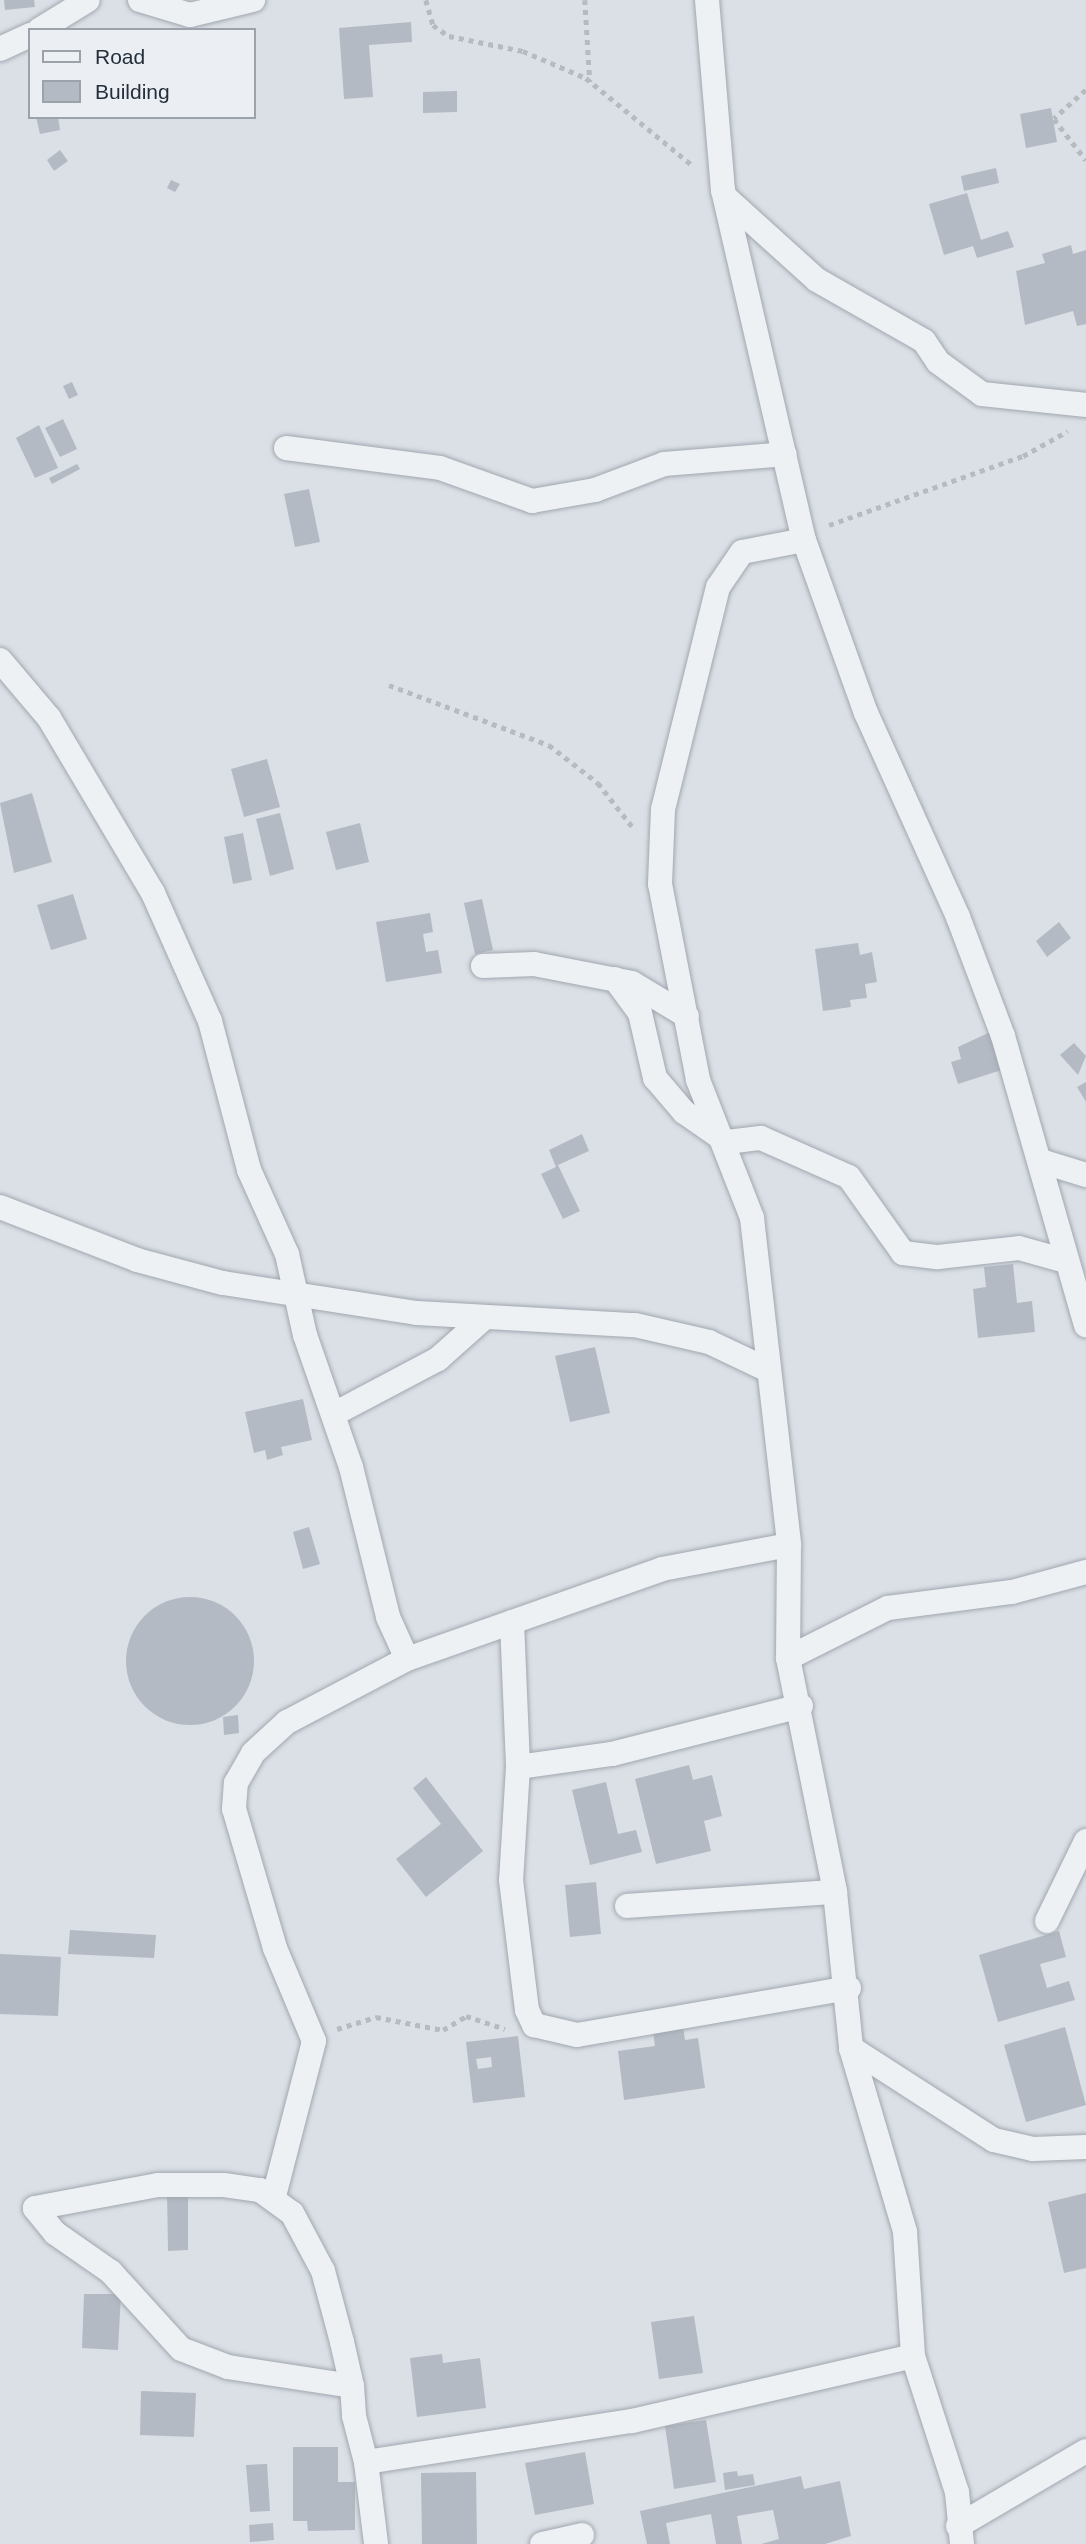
<!DOCTYPE html>
<html>
<head>
<meta charset="utf-8">
<style>
  body { margin:0 }
  #map { position:relative; width:1086px; height:2544px; overflow:hidden; background:#dbe0e6; font-family:Helvetica,sans-serif }
  div>[style] { position:absolute }
  [style*='--x'] { left:calc(var(--x)*1px); top:calc(var(--y)*1px); width:calc(var(--w)*1px); rotate:calc(var(--a)*1deg) }
  .building>* { inset:0; background:#b3bac3 }
  .round { border-radius:50% }
  .path>* { height:4.5px; margin-top:-2.25px; transform-origin:0; background:repeating-linear-gradient(90deg,#b6bbc0 0 5px,transparent 0 10px) }
  .roads { filter:drop-shadow(0 0 2px #a1a7b0) drop-shadow(0 0 2px #a1a7b0) }
  .minor>* { height:24px; margin:-12px; padding:0 12px; transform-origin:12px; border-radius:12px; background:#eef1f4 }
  span { translate:-50% -50%; white-space:nowrap; text-align:center; line-height:1.15; -webkit-text-stroke:6px #ebeff4; paint-order:stroke }
  .legend { position:absolute; left:28px; top:28px; width:228px; height:91px; box-sizing:border-box; background:#ebeff4; border:2px solid #9ca2aa; margin:0; padding:9px 12px; list-style:none; font-size:21px; color:#252f3c }
  .legend li { display:flex; align-items:center; gap:14px; height:35px }
  .legend b { width:35px; border:2px solid #9ca2aa }
</style>
</head>
<body>
<div id="map">
  <div class="building">
    <div style="clip-path:polygon(4px 0,34px 0,35px 7px,5px 10px)"></div>
    <div style="clip-path:polygon(411px 22px,412px 42px,369px 45px,373px 97px,344px 99px,339px 28px)"></div>
    <div style="clip-path:polygon(457px 91px,457px 112px,423px 113px,423px 92px)"></div>
    <div style="clip-path:polygon(1051px 108px,1057px 142px,1026px 148px,1020px 114px)"></div>
    <div style="clip-path:polygon(36px 117px,58px 117px,60px 130px,40px 134px)"></div>
    <div style="clip-path:polygon(60px 150px,68px 161px,54px 171px,47px 160px)"></div>
    <div style="clip-path:polygon(996px 168px,999px 183px,964px 191px,961px 176px)"></div>
    <div style="clip-path:polygon(171px 180px,180px 184px,175px 192px,167px 188px)"></div>
    <div style="clip-path:polygon(967px 193px,981px 240px,1008px 231px,1014px 247px,977px 258px,973px 246px,944px 255px,929px 204px)"></div>
    <div style="clip-path:polygon(1071px 245px,1073px 254px,1086px 250px,1086px 324px,1077px 326px,1073px 311px,1025px 325px,1016px 271px,1045px 263px,1042px 254px)"></div>
    <div style="clip-path:polygon(72px 382px,78px 395px,69px 399px,63px 386px)"></div>
    <div style="clip-path:polygon(63px 419px,77px 449px,60px 457px,45px 428px)"></div>
    <div style="clip-path:polygon(39px 425px,58px 468px,35px 478px,16px 438px)"></div>
    <div style="clip-path:polygon(77px 464px,80px 469px,52px 484px,49px 478px)"></div>
    <div style="clip-path:polygon(309px 489px,320px 542px,295px 547px,284px 494px)"></div>
    <div style="clip-path:polygon(267px 759px,280px 807px,244px 817px,231px 769px)"></div>
    <div style="clip-path:polygon(32px 793px,52px 862px,14px 873px,0 803px)"></div>
    <div style="clip-path:polygon(280px 813px,294px 869px,270px 876px,256px 819px)"></div>
    <div style="clip-path:polygon(360px 823px,369px 862px,336px 870px,326px 832px)"></div>
    <div style="clip-path:polygon(243px 833px,252px 880px,233px 884px,224px 837px)"></div>
    <div style="clip-path:polygon(73px 894px,87px 939px,51px 950px,37px 905px)"></div>
    <div style="clip-path:polygon(482px 899px,493px 950px,475px 954px,464px 903px)"></div>
    <div style="clip-path:polygon(430px 913px,433px 932px,423px 934px,426px 952px,438px 950px,442px 973px,386px 982px,376px 922px)"></div>
    <div style="clip-path:polygon(1059px 922px,1071px 938px,1047px 957px,1036px 941px)"></div>
    <div style="clip-path:polygon(858px 943px,860px 955px,872px 952px,877px 982px,865px 984px,867px 998px,850px 1000px,851px 1007px,823px 1011px,815px 949px)"></div>
    <div style="clip-path:polygon(999px 1028px,1011px 1067px,958px 1084px,951px 1062px,961px 1059px,958px 1047px)"></div>
    <div style="clip-path:polygon(1074px 1043px,1086px 1056px,1078px 1075px,1060px 1055px)"></div>
    <div style="clip-path:polygon(1086px 1082px,1086px 1102px,1077px 1087px)"></div>
    <div style="clip-path:polygon(582px 1134px,589px 1151px,558px 1165px,580px 1211px,563px 1219px,541px 1174px,556px 1167px,549px 1150px)"></div>
    <div style="clip-path:polygon(1013px 1264px,1017px 1303px,1032px 1301px,1035px 1332px,978px 1338px,973px 1289px,986px 1287px,984px 1267px)"></div>
    <div style="clip-path:polygon(595px 1347px,610px 1413px,570px 1422px,555px 1356px)"></div>
    <div style="clip-path:polygon(303px 1399px,312px 1440px,281px 1447px,283px 1455px,267px 1460px,265px 1450px,254px 1453px,245px 1412px)"></div>
    <div style="clip-path:polygon(309px 1527px,320px 1564px,303px 1569px,293px 1532px)"></div>
    <div class="round" style="left:126px;top:1597px;width:128px;height:128px"></div>
    <div style="clip-path:polygon(238px 1715px,239px 1733px,224px 1735px,223px 1717px)"></div>
    <div style="clip-path:polygon(689px 1765px,693px 1780px,712px 1775px,722px 1816px,704px 1821px,711px 1851px,656px 1864px,635px 1779px)"></div>
    <div style="clip-path:polygon(426px 1777px,483px 1851px,426px 1897px,396px 1859px,441px 1824px,413px 1788px)"></div>
    <div style="clip-path:polygon(606px 1782px,618px 1834px,636px 1830px,642px 1852px,590px 1865px,572px 1790px)"></div>
    <div style="clip-path:polygon(596px 1882px,601px 1934px,570px 1937px,565px 1885px)"></div>
    <div style="clip-path:polygon(70px 1930px,156px 1935px,154px 1958px,68px 1954px)"></div>
    <div style="clip-path:polygon(1059px 1931px,1066px 1957px,1040px 1964px,1047px 1988px,1069px 1981px,1075px 2000px,998px 2022px,979px 1955px)"></div>
    <div style="clip-path:polygon(0 1954px,61px 1957px,58px 2016px,0 2014px)"></div>
    <div style="clip-path:polygon(682px 2020px,685px 2040px,698px 2038px,705px 2088px,624px 2100px,618px 2051px,655px 2046px,652px 2025px)"></div>
    <div style="clip-path:polygon(1065px 2027px,1086px 2105px,1026px 2122px,1004px 2045px)"></div>
    <div style="clip-path:polygon(evenodd,518px 2036px,525px 2097px,473px 2103px,466px 2042px,518px 2036px,491px 2057px,492px 2067px,478px 2069px,476px 2059px,491px 2057px)"></div>
    <div style="clip-path:polygon(167px 2192px,188px 2192px,188px 2250px,168px 2251px)"></div>
    <div style="clip-path:polygon(1086px 2193px,1086px 2268px,1064px 2273px,1048px 2202px)"></div>
    <div style="clip-path:polygon(84px 2294px,121px 2294px,118px 2350px,82px 2348px)"></div>
    <div style="clip-path:polygon(694px 2316px,703px 2373px,659px 2379px,651px 2322px)"></div>
    <div style="clip-path:polygon(442px 2354px,443px 2363px,480px 2358px,486px 2408px,417px 2417px,410px 2358px)"></div>
    <div style="clip-path:polygon(141px 2391px,196px 2393px,194px 2437px,140px 2435px)"></div>
    <div style="clip-path:polygon(706px 2420px,716px 2482px,674px 2489px,665px 2426px)"></div>
    <div style="clip-path:polygon(293px 2447px,338px 2447px,338px 2482px,355px 2482px,355px 2530px,308px 2531px,307px 2521px,293px 2521px)"></div>
    <div style="clip-path:polygon(585px 2452px,594px 2504px,535px 2515px,525px 2463px)"></div>
    <div style="clip-path:polygon(267px 2464px,270px 2511px,250px 2512px,246px 2465px)"></div>
    <div style="clip-path:polygon(737px 2471px,738px 2476px,753px 2474px,755px 2485px,725px 2490px,723px 2473px)"></div>
    <div style="clip-path:polygon(476px 2472px,477px 2544px,422px 2544px,421px 2473px)"></div>
    <div style="clip-path:polygon(801px 2476px,804px 2489px,840px 2481px,851px 2536px,825px 2544px,761px 2544px,779px 2539px,773px 2510px,737px 2516px,742px 2544px,716px 2544px,711px 2514px,666px 2523px,670px 2544px,647px 2544px,640px 2511px)"></div>
    <div style="clip-path:polygon(273px 2523px,274px 2540px,250px 2542px,249px 2525px)"></div>
  </div>
  <div class="path">
    <div style="--x:426;--y:0;--w:26;--a:74"></div>
    <div style="--x:433;--y:25;--w:19;--a:35"></div>
    <div style="--x:449;--y:36;--w:76;--a:11.5"></div>
    <div style="--x:523;--y:51;--w:69;--a:23.2"></div>
    <div style="--x:586;--y:78;--w:139;--a:39.4"></div>
    <div style="--x:585;--y:0;--w:82;--a:86.5"></div>
    <div style="--x:1086;--y:90;--w:43;--a:137.8"></div>
    <div style="--x:1054;--y:119;--w:52;--a:52"></div>
    <div style="--x:829;--y:525;--w:206;--a:-19.6"></div>
    <div style="--x:1023;--y:456;--w:51;--a:-29.1"></div>
    <div style="--x:389;--y:685;--w:171;--a:20.6"></div>
    <div style="--x:549;--y:745;--w:62;--a:37.8"></div>
    <div style="--x:598;--y:783;--w:60;--a:51.8"></div>
    <div style="--x:337;--y:2029;--w:41;--a:-17.1"></div>
    <div style="--x:376;--y:2017;--w:68;--a:11"></div>
    <div style="--x:443;--y:2030;--w:27;--a:-31"></div>
    <div style="--x:466;--y:2016;--w:41;--a:18.4"></div>
  </div>
  <div class="roads">
    <div class="minor">
      <div style="--x:140;--y:0;--w:52;--a:16.7"></div>
      <div style="--x:190;--y:15;--w:65;--a:-13.4"></div>
      <div style="--x:707;--y:0;--w:191;--a:85.2"></div>
      <div style="--x:723;--y:190;--w:359;--a:77"></div>
      <div style="--x:804;--y:540;--w:184;--a:70.3"></div>
      <div style="--x:866;--y:713;--w:224;--a:65.7"></div>
      <div style="--x:958;--y:917;--w:127;--a:69.3"></div>
      <div style="--x:1003;--y:1036;--w:301;--a:74"></div>
      <div style="--x:39;--y:30;--w:57;--a:-31.5"></div>
      <div style="--x:0;--y:49;--w:33;--a:-25"></div>
      <div style="--x:725;--y:197;--w:124;--a:42.1"></div>
      <div style="--x:817;--y:280;--w:123;--a:29.7"></div>
      <div style="--x:924;--y:341;--w:25;--a:56"></div>
      <div style="--x:938;--y:362;--w:54;--a:36"></div>
      <div style="--x:982;--y:394;--w:105;--a:6"></div>
      <div style="--x:286;--y:448;--w:155;--a:7.4"></div>
      <div style="--x:440;--y:468;--w:98;--a:19.7"></div>
      <div style="--x:532;--y:501;--w:64;--a:-9.9"></div>
      <div style="--x:595;--y:490;--w:74;--a:-20.6"></div>
      <div style="--x:664;--y:464;--w:121;--a:-4.7"></div>
      <div style="--x:804;--y:540;--w:63;--a:169"></div>
      <div style="--x:742;--y:552;--w:42;--a:124.4"></div>
      <div style="--x:718;--y:587;--w:229;--a:103.9"></div>
      <div style="--x:663;--y:809;--w:75;--a:92.3"></div>
      <div style="--x:660;--y:884;--w:200;--a:79"></div>
      <div style="--x:698;--y:1080;--w:148;--a:68.6"></div>
      <div style="--x:752;--y:1218;--w:329;--a:83.5"></div>
      <div style="--x:789;--y:1545;--w:113;--a:90.5"></div>
      <div style="--x:788;--y:1658;--w:239;--a:78.6"></div>
      <div style="--x:835;--y:1892;--w:157;--a:84.1"></div>
      <div style="--x:851;--y:2048;--w:192;--a:73.6"></div>
      <div style="--x:905;--y:2232;--w:124;--a:86.3"></div>
      <div style="--x:913;--y:2356;--w:143;--a:72.1"></div>
      <div style="--x:957;--y:2492;--w:52;--a:84.5"></div>
      <div style="--x:0;--y:660;--w:76;--a:49.8"></div>
      <div style="--x:49;--y:718;--w:204;--a:59.3"></div>
      <div style="--x:153;--y:893;--w:140;--a:66"></div>
      <div style="--x:210;--y:1021;--w:154;--a:75.3"></div>
      <div style="--x:249;--y:1170;--w:92;--a:65.7"></div>
      <div style="--x:287;--y:1254;--w:83;--a:77.5"></div>
      <div style="--x:305;--y:1335;--w:140;--a:70.8"></div>
      <div style="--x:351;--y:1467;--w:154;--a:76.1"></div>
      <div style="--x:388;--y:1617;--w:46;--a:65.7"></div>
      <div style="--x:483;--y:966;--w:51;--a:-2.2"></div>
      <div style="--x:534;--y:964;--w:100;--a:11"></div>
      <div style="--x:632;--y:983;--w:64;--a:31"></div>
      <div style="--x:615;--y:979;--w:42;--a:53.7"></div>
      <div style="--x:640;--y:1013;--w:67;--a:77"></div>
      <div style="--x:655;--y:1078;--w:45;--a:49.5"></div>
      <div style="--x:684;--y:1112;--w:52;--a:34.9"></div>
      <div style="--x:727;--y:1142;--w:34;--a:-7"></div>
      <div style="--x:761;--y:1138;--w:96;--a:23.9"></div>
      <div style="--x:849;--y:1177;--w:93;--a:54.6"></div>
      <div style="--x:903;--y:1253;--w:35;--a:7"></div>
      <div style="--x:938;--y:1257;--w:81;--a:-6.3"></div>
      <div style="--x:1019;--y:1248;--w:49;--a:15.5"></div>
      <div style="--x:1044;--y:1162;--w:44;--a:17.2"></div>
      <div style="--x:0;--y:1207;--w:147;--a:21.1"></div>
      <div style="--x:137;--y:1260;--w:89;--a:15"></div>
      <div style="--x:223;--y:1283;--w:196;--a:8.8"></div>
      <div style="--x:417;--y:1313;--w:218;--a:3.2"></div>
      <div style="--x:635;--y:1325;--w:76;--a:12.9"></div>
      <div style="--x:709;--y:1342;--w:65;--a:25.4"></div>
      <div style="--x:334;--y:1414;--w:118;--a:-27.9"></div>
      <div style="--x:438;--y:1359;--w:62;--a:-41.7"></div>
      <div style="--x:512;--y:1622;--w:145;--a:87.6"></div>
      <div style="--x:518;--y:1767;--w:113;--a:93.5"></div>
      <div style="--x:511;--y:1880;--w:131;--a:83"></div>
      <div style="--x:527;--y:2010;--w:17;--a:65"></div>
      <div style="--x:534;--y:2025;--w:44;--a:13.1"></div>
      <div style="--x:577;--y:2035;--w:276;--a:-9.8"></div>
      <div style="--x:788;--y:1658;--w:112;--a:-26.6"></div>
      <div style="--x:888;--y:1608;--w:125;--a:-7.4"></div>
      <div style="--x:1012;--y:1592;--w:77;--a:-15.1"></div>
      <div style="--x:518;--y:1767;--w:95;--a:-7.9"></div>
      <div style="--x:612;--y:1754;--w:195;--a:-14.3"></div>
      <div style="--x:627;--y:1906;--w:208;--a:-3.9"></div>
      <div style="--x:1047;--y:1921;--w:89;--a:-64"></div>
      <div style="--x:851;--y:2048;--w:170;--a:32.8"></div>
      <div style="--x:994;--y:2140;--w:40;--a:13"></div>
      <div style="--x:1033;--y:2149;--w:53;--a:-2.2"></div>
      <div style="--x:274;--y:2196;--w:160;--a:-75.5"></div>
      <div style="--x:314;--y:2041;--w:101;--a:-112.8"></div>
      <div style="--x:275;--y:1948;--w:145;--a:-106.4"></div>
      <div style="--x:234;--y:1809;--w:26;--a:-86"></div>
      <div style="--x:236;--y:1783;--w:34;--a:-60"></div>
      <div style="--x:253;--y:1753;--w:46;--a:-42.4"></div>
      <div style="--x:287;--y:1722;--w:136;--a:-27.7"></div>
      <div style="--x:407;--y:1659;--w:270;--a:-19.4"></div>
      <div style="--x:662;--y:1569;--w:129;--a:-10.7"></div>
      <div style="--x:352;--y:2386;--w:125;--a:-171.3"></div>
      <div style="--x:228;--y:2367;--w:50;--a:-159"></div>
      <div style="--x:181;--y:2349;--w:104;--a:-132.3"></div>
      <div style="--x:111;--y:2272;--w:68;--a:-145.1"></div>
      <div style="--x:55;--y:2233;--w:32;--a:-129"></div>
      <div style="--x:35;--y:2208;--w:125;--a:-10.6"></div>
      <div style="--x:158;--y:2185;--w:66;--a:0"></div>
      <div style="--x:224;--y:2185;--w:36;--a:8"></div>
      <div style="--x:260;--y:2190;--w:39;--a:36"></div>
      <div style="--x:292;--y:2213;--w:66;--a:61.9"></div>
      <div style="--x:323;--y:2271;--w:73;--a:75"></div>
      <div style="--x:342;--y:2342;--w:45;--a:77.2"></div>
      <div style="--x:352;--y:2386;--w:30;--a:86"></div>
      <div style="--x:354;--y:2416;--w:48;--a:75.4"></div>
      <div style="--x:366;--y:2462;--w:83;--a:83"></div>
      <div style="--x:366;--y:2462;--w:269;--a:-8.8"></div>
      <div style="--x:632;--y:2421;--w:288;--a:-13"></div>
      <div style="--x:958;--y:2526;--w:148;--a:-30.4"></div>
      <div style="--x:542;--y:2544;--w:41;--a:-12.7"></div>
    </div>
  </div>
  <ul class="legend">
  <li><b style="height:9px;background:#eef1f4"></b>Road</li>
  <li><b style="height:19px;background:#b3bac3"></b>Building</li>
  </ul>
</div>
</body>
</html>
